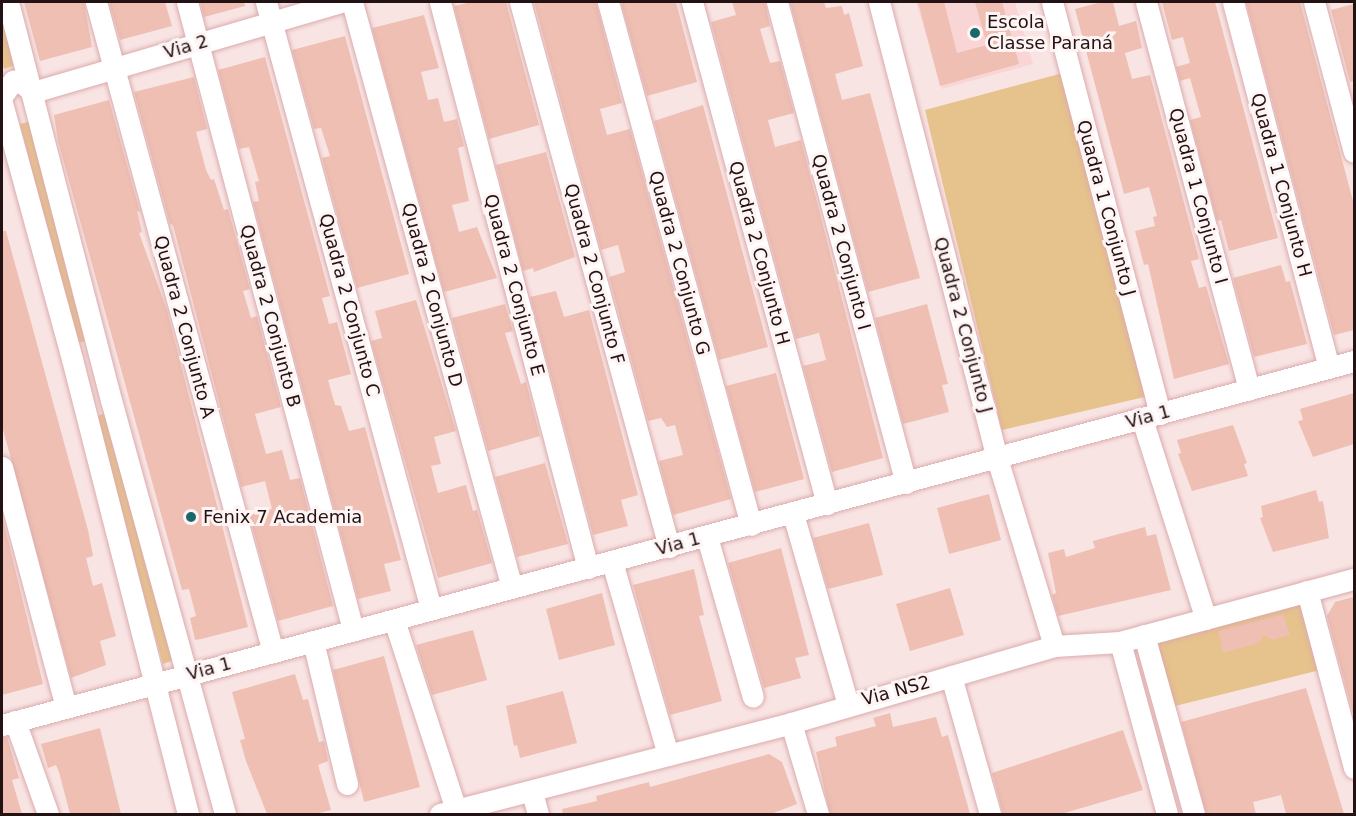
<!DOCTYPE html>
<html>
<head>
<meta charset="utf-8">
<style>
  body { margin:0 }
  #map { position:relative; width:1356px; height:816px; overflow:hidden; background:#f9e4e4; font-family:"DejaVu Sans",sans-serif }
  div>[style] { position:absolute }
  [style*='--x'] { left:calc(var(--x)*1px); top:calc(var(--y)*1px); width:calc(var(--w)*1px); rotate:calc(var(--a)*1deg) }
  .built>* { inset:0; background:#f9d5d5 }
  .green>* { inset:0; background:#e6c28c }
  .building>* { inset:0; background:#eebfb2 }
  .roads { filter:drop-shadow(0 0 2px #dcabac) drop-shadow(0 0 2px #dcabac) }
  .minor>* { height:21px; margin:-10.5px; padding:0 10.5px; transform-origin:10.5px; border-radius:10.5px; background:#fff }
  .dots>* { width:16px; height:16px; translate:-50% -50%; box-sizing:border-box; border:3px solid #fff4f4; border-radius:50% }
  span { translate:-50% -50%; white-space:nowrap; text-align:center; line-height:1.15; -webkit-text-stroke:6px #fff4f4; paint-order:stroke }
  .poi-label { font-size:18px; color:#231213 }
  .left { translate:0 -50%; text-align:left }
  .street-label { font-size:18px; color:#231213 }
  .frame { position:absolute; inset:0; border:3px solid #231213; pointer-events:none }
</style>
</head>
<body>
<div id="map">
  <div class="built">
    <div style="clip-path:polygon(916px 2px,1015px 2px,1033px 64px,942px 89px)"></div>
  </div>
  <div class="green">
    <div style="clip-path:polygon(2px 8px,18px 64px,4px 69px,2px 62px)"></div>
    <div style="clip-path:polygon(1063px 73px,1149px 396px,1002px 430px,925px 110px)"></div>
    <div style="clip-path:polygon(35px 120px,90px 340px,77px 343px,20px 124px)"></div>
    <div style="clip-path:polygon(109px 412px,174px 660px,163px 664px,94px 417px)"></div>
    <div style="clip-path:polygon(1299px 601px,1320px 670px,1175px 706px,1157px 642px)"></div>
  </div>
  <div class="building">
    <div style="clip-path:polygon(24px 2px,84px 2px,92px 47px,40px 61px)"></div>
    <div style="clip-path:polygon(109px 2px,165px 2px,172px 26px,120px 40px)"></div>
    <div style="clip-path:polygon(200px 2px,244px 2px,245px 6px,204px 17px)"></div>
    <div style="clip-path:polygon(472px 2px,506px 2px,539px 125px,489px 139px,454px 6px)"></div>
    <div style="clip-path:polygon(534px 2px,596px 2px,622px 103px,600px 109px,607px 135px,630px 129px,731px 499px,673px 515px,659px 461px,683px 455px,675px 425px,667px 427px,661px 418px,648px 421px,609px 277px,625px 272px,618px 245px,601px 250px)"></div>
    <div style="clip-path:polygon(621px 2px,676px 2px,697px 82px,647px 96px)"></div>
    <div style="clip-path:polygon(732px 2px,765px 2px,770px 26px,760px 29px,770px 63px,780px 61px,794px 113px,768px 120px,775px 147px,801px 140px,883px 458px,832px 472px,803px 366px,826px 360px,819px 333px,796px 339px,711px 22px,736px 15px)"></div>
    <div style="clip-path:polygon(790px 2px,824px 2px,826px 8px,842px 6px,844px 15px,849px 13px,863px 66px,835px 74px,842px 100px,870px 93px,920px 278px,868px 292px)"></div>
    <div style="clip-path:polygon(918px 2px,944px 2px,957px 53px,987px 45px,975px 2px,1002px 2px,1019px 64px,940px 86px)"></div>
    <div style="clip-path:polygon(1102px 2px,1113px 2px,1119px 26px,1136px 21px,1142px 48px,1125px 53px,1132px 79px,1150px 75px,1199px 259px,1191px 261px,1199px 288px,1206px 286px,1229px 364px,1174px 379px,1148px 264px,1144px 265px,1135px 231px,1155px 226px,1153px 217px,1157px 216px,1149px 187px,1124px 194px,1075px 9px)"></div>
    <div style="clip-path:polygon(1162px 2px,1215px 2px,1278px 238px,1229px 251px,1221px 220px,1217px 221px,1190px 120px,1201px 117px,1190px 78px,1180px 81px,1176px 67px,1190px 63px,1183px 37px,1172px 40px)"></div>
    <div style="clip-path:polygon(1246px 2px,1300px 2px,1354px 205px,1354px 330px,1334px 335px)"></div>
    <div style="clip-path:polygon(1354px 4px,1354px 81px,1350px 82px,1331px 10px)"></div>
    <div style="clip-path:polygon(424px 15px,439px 68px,421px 72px,428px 100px,438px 98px,444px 122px,457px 119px,464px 146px,458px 148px,469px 201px,452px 205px,459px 232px,477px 227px,497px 278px,444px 292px,372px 28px)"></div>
    <div style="clip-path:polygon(345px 36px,409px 274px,357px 288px,322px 158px,330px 156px,321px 128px,314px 129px,292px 50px)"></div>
    <div style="clip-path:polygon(265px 57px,330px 296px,322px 298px,329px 324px,337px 322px,351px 374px,328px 380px,335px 405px,341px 406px,349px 431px,365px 427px,401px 560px,384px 564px,391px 591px,358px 599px,253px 202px,259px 201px,255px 182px,259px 181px,249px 147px,239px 149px,218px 70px)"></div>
    <div style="clip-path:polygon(194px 77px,207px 129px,196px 132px,206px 170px,211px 180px,214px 179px,224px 210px,228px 209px,250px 289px,243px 291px,251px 318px,257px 316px,281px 407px,255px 414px,266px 454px,282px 450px,290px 480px,300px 478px,333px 606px,278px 621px,249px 515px,272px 509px,265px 481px,241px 487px,173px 225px,170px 224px,134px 92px)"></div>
    <div style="clip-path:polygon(109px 100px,140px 212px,137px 211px,142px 232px,139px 233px,167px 310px,248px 627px,201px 639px,195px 640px,190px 618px,196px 616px,189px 589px,182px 590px,58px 141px,54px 115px)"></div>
    <div style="clip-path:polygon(703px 105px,768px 347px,719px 360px,654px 121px)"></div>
    <div style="clip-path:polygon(546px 152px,575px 257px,534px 272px,533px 268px,523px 271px,496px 165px)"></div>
    <div style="clip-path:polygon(2px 231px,6px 231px,88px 530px,93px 556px,86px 558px,93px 586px,102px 583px,116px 636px,100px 641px,106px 665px,71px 678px,2px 426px)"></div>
    <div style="clip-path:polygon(1281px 265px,1286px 282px,1290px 281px,1307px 344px,1254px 357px,1233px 278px)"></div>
    <div style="clip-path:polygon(556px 291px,564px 317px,589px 310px,638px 495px,621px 500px,628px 526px,593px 535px,530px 297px)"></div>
    <div style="clip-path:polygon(416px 300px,456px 431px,434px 437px,441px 464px,431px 466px,438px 493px,466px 485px,473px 511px,477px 510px,492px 563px,438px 578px,371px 341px,382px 338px,375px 311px)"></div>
    <div style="clip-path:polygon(505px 304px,513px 331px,505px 333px,521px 384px,526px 382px,540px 436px,488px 451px,452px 318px)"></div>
    <div style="clip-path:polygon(927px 304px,948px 384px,942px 385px,949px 412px,903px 424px,875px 318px)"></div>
    <div style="clip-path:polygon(776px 373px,804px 479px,755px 492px,726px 386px)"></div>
    <div style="clip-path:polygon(1354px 393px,1354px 444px,1313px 457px,1298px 421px,1303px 420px,1300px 409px)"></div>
    <div style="clip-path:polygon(1233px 425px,1247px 463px,1244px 464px,1248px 476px,1192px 491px,1178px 454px,1181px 453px,1177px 440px)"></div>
    <div style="clip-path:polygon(545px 463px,568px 544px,517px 557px,495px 477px)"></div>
    <div style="clip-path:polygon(1316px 490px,1319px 502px,1323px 501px,1329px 538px,1273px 552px,1260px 518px,1263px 517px,1261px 506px)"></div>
    <div style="clip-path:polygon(989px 494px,1001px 540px,949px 554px,937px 508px)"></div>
    <div style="clip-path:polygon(2px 515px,43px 684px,2px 695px)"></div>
    <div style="clip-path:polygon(869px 523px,883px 575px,828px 589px,813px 538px)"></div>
    <div style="clip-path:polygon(1145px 527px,1147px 536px,1156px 534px,1171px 590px,1058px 616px,1052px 595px,1056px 593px,1048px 553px,1064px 549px,1066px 557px,1095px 548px,1093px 541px)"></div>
    <div style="clip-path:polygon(781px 548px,809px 655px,795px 658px,801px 678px,764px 688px,728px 563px)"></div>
    <div style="clip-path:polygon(694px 569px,704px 615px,699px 616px,722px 701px,670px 715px,633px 585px)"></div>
    <div style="clip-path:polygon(950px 588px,964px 635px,910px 651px,896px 604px)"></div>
    <div style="clip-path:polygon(602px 593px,615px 645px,559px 660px,546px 609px)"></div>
    <div style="clip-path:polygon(1353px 597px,1354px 605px,1353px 713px,1327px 616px,1335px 602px)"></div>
    <div style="clip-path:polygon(1283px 614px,1290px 635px,1272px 640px,1264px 635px,1259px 643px,1223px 653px,1218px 631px)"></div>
    <div style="clip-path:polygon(473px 630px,487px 680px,432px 695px,416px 645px)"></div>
    <div style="clip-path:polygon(384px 656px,420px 787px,364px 802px,333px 670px)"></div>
    <div style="clip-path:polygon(295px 674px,303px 700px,308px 699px,319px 742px,324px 741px,328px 761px,318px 765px,331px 810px,315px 814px,267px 814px,246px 761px,240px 740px,245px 739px,232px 692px)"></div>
    <div style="clip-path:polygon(1306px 688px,1344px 814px,1286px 814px,1281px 795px,1253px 802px,1256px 814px,1206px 814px,1181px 722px)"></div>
    <div style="clip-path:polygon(563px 691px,577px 743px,520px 758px,517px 745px,514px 746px,506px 706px)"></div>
    <div style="clip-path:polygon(890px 713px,893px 727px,936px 717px,942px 737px,948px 735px,970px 814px,830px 814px,816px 752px,837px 746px,835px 737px,876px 726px,873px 718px)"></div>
    <div style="clip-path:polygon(100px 728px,121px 814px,70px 814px,59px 772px,56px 765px,48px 768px,41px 744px)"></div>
    <div style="clip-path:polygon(1123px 730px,1143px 790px,1061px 814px,1003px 814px,992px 773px)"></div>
    <div style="clip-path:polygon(2px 737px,7px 737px,19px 778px,12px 780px,22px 814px,2px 814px)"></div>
    <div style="clip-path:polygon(769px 754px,782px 762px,797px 804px,771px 814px,563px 814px,562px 809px,597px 801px,596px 796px,649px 782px,650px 787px)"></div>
  </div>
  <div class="roads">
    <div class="minor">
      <div style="--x:8;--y:2;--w:411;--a:75.5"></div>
      <div style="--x:111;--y:400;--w:429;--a:74.6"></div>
      <div style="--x:96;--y:2;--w:674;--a:74.77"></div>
      <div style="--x:187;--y:2;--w:650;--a:75.19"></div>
      <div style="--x:266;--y:2;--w:629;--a:74.79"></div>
      <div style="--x:352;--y:2;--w:607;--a:74.73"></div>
      <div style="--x:440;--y:2;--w:585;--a:75.35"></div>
      <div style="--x:520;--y:2;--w:565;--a:74.71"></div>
      <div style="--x:608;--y:2;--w:542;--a:74.71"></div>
      <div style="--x:692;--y:2;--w:520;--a:74.95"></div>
      <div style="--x:777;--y:2;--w:498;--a:75"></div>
      <div style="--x:879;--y:2;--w:471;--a:75.5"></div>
      <div style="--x:997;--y:458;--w:196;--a:73.1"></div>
      <div style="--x:1052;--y:2;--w:426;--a:75.3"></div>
      <div style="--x:1146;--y:2;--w:401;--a:75.1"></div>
      <div style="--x:1233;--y:2;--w:378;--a:75.3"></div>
      <div style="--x:1314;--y:2;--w:155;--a:75.1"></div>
      <div style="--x:33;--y:92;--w:320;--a:-16.3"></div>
      <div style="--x:2;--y:96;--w:19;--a:-54"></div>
      <div style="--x:13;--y:81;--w:9;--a:13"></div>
      <div style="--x:22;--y:83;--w:14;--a:39"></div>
      <div style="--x:2;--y:103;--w:265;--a:74.7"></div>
      <div style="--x:72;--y:359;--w:470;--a:75.7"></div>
      <div style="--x:1142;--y:419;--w:210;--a:72.3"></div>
      <div style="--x:2;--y:467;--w:248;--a:75.1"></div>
      <div style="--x:793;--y:514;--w:198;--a:73.9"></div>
      <div style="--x:707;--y:537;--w:166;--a:74"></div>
      <div style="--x:612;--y:562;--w:201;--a:73.8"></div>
      <div style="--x:1307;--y:591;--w:183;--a:75.1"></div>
      <div style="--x:394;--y:620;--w:200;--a:71.9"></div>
      <div style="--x:1144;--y:635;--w:186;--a:74.4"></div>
      <div style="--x:313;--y:641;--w:147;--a:76.6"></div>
      <div style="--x:1120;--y:642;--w:178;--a:74.7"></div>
      <div style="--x:951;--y:676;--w:143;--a:74.2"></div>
      <div style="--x:15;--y:721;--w:99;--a:70.5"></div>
      <div style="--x:791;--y:723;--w:95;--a:73.5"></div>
      <div style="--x:2;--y:725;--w:1400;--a:-15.07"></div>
      <div style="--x:532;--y:792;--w:23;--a:75"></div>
      <div style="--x:440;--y:814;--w:363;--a:-14.5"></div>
      <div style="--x:791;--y:723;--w:274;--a:-16.3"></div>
      <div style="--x:1054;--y:646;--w:66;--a:-3.5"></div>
      <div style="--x:1120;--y:642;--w:242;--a:-15.1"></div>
    </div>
  </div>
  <div class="dots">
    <div style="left:975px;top:33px;background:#1a6869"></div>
    <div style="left:191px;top:517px;background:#1a6869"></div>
  </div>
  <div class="poi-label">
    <span class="left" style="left:987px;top:33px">Escola<br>Classe Paraná</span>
    <span class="left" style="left:203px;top:517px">Fenix 7 Academia</span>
  </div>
  <div class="street-label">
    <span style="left:186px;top:47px;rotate:-16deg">Via 2</span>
    <span style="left:1281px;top:185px;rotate:75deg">Quadra 1 Conjunto H</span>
    <span style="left:1198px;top:196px;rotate:75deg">Quadra 1 Conjunto I</span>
    <span style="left:1106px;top:208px;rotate:75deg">Quadra 1 Conjunto J</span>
    <span style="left:841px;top:242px;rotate:75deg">Quadra 2 Conjunto I</span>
    <span style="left:759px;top:253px;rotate:75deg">Quadra 2 Conjunto H</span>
    <span style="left:679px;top:263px;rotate:75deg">Quadra 2 Conjunto G</span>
    <span style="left:594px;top:274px;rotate:75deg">Quadra 2 Conjunto F</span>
    <span style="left:514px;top:285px;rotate:75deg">Quadra 2 Conjunto E</span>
    <span style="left:432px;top:295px;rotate:75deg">Quadra 2 Conjunto D</span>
    <span style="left:349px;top:305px;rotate:75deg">Quadra 2 Conjunto C</span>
    <span style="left:270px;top:316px;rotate:75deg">Quadra 2 Conjunto B</span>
    <span style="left:963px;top:325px;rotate:75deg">Quadra 2 Conjunto J</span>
    <span style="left:184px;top:327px;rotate:75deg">Quadra 2 Conjunto A</span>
    <span style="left:1148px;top:417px;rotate:-15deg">Via 1</span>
    <span style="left:678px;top:544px;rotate:-15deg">Via 1</span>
    <span style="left:209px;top:669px;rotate:-15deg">Via 1</span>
    <span style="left:896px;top:691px;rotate:-15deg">Via NS2</span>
  </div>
  <div class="frame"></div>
</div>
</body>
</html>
